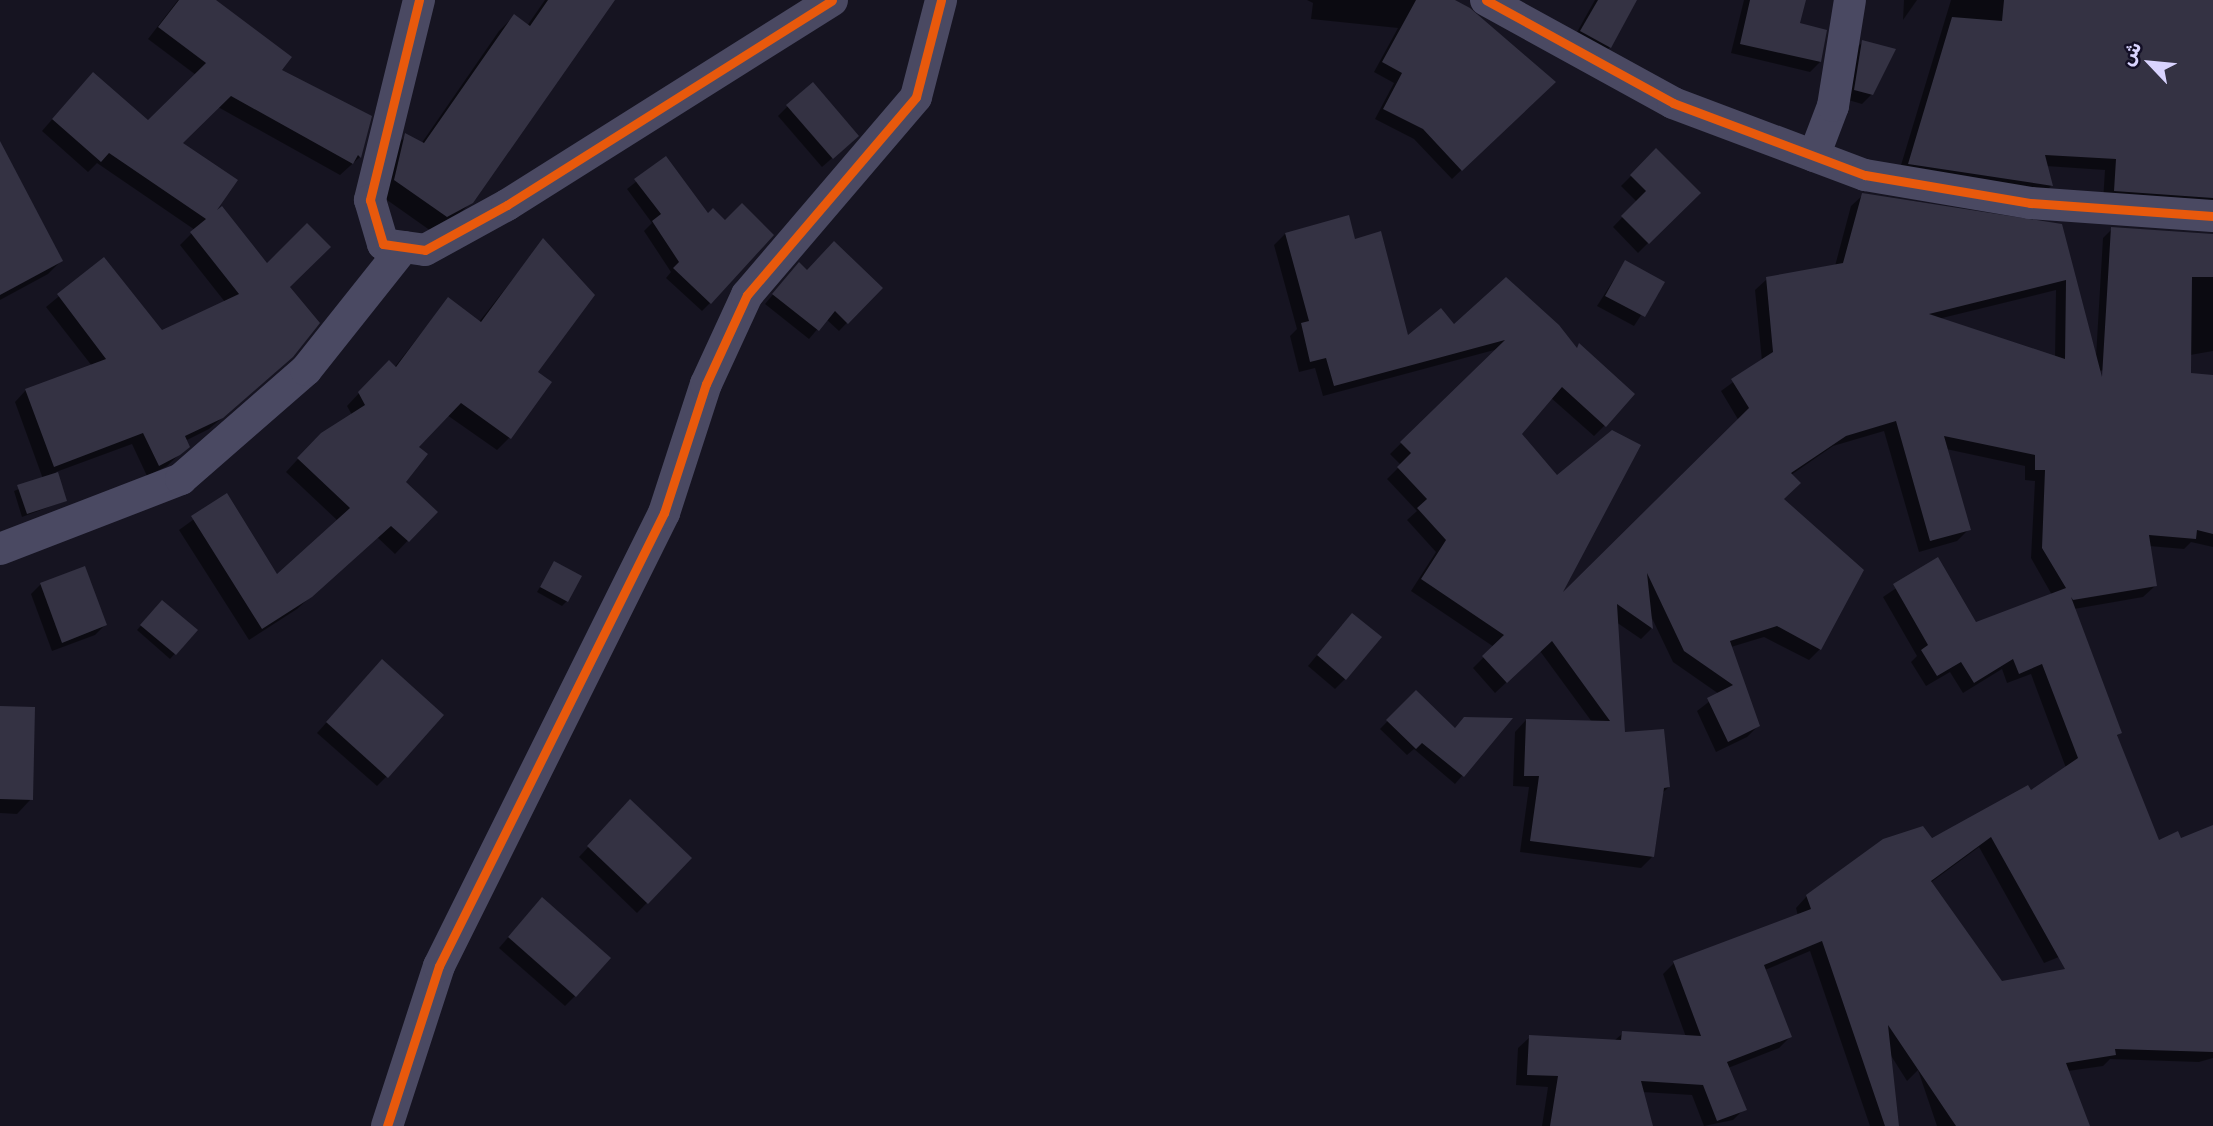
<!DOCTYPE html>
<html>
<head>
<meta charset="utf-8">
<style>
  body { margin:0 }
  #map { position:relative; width:2213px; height:1126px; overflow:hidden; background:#161421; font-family:Rubik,Cairo,sans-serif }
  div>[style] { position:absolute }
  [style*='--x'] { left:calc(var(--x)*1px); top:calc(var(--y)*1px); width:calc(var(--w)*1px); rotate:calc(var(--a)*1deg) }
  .shadow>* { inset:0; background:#0007 }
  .building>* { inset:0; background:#343243 }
  .minor>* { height:32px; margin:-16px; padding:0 16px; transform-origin:16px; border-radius:16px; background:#4a4962 }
  .cycleway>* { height:9px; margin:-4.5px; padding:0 4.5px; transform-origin:4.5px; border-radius:4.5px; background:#e8590c }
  span { translate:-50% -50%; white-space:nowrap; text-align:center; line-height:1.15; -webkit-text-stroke:5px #130f26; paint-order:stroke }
  .north { position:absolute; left:2115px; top:28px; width:70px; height:70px; -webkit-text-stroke:5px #130f26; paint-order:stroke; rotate:296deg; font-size:19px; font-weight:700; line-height:28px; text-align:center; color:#d9d4ff }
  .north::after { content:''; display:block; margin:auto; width:24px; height:32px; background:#d9d4ff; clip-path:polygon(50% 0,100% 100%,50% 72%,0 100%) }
</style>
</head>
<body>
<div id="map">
  <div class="shadow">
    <div style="clip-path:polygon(178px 0,213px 0,360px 157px,340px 175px,218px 107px,181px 143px,211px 216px,287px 287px,279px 369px,209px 429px,185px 441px,188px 446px,167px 466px,147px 476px,132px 444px,56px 472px,65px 501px,22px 517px,14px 491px,43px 479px,15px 402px,26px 390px,92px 366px,46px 307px,104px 259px,162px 332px,225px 302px,180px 245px,195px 230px,97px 163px,88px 172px,42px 131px,82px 85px,148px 122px,196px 75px,148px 39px)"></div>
    <div style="clip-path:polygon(545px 0,598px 0,471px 202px,456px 217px,431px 231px,380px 195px,391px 150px,406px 136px,421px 144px,499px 31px,514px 16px,527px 26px)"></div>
    <div style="clip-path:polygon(1307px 0,1451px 0,1553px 82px,1452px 179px,1414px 139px,1375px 119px,1394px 83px,1374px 72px,1398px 28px,1311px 19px,1313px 3px)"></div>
    <div style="clip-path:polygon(1595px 0,1632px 0,1610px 47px,1600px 57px,1572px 41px)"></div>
    <div style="clip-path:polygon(1744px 0,1804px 0,1798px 24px,1820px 62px,1810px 72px,1731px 53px)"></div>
    <div style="clip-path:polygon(1904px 0,1917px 0,1903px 20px)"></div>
    <div style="clip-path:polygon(1951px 0,2213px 0,2213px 215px,2103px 201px,2105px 170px,2046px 166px,2051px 186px,2040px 197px,1898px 175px)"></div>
    <div style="clip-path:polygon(1863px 42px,1872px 94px,1862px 104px,1845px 99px,1853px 51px)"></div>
    <div style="clip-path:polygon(788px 106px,846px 146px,822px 167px,778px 116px)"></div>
    <div style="clip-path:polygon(1656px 151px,1698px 193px,1638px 253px,1613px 227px,1637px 202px,1621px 186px)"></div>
    <div style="clip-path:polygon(666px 158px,710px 303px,702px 311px,666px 278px,671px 272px,644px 231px,652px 223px,627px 189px)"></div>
    <div style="clip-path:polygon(0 189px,61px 261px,48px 274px,0 300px)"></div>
    <div style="clip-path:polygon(evenodd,1863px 195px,2061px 225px,2096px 357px,2103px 238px,2112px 229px,2213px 236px,2213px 351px,2099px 371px,2101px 380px,2213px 382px,2213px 547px,2191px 542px,2184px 549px,2149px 546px,2155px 586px,2143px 597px,2074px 609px,2120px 733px,2116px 737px,2158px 842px,2180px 840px,2213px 827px,2213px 895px,2044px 963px,1979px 847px,1930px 883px,2001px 982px,2213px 943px,2213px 1058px,2199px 1062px,2110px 1059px,2103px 1066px,2068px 1071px,2088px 1126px,1937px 1126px,1918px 1070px,1907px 1081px,1890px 1054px,1898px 1126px,1870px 1126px,1810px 951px,1765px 970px,1790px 1037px,1779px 1048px,1728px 1068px,1744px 1109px,1733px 1120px,1704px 1126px,1692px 1095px,1642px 1092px,1651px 1126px,1542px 1126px,1548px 1087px,1516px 1085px,1518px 1048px,1530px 1037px,1614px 1041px,1623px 1033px,1686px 1037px,1663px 974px,1674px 963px,1798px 916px,1796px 908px,1807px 896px,2030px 792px,2066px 768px,2031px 674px,2007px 683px,2002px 669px,1963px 693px,1950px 672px,1926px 686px,1911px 662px,1917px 656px,1883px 597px,1938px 560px,1975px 624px,2052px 595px,2031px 558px,2035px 481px,2025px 480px,2025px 466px,1946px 449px,1969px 529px,1957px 541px,1919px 552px,1884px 431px,1833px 446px,1791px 475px,1781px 499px,1820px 649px,1809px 660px,1764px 637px,1731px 647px,1758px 726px,1747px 737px,1716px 752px,1697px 711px,1719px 694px,1673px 662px,1650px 614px,1651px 629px,1641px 639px,1616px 622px,1624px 734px,1669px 787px,1661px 794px,1652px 857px,1641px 868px,1520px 852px,1529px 787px,1513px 786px,1515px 732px,1526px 720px,1592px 722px,1540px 651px,1495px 693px,1473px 668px,1494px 647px,1411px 591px,1436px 552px,1407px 520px,1417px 511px,1387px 479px,1401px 465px,1390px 454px,1498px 349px,1323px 396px,1315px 368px,1299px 372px,1290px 336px,1297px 329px,1274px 245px,1285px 234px,1354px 241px,1407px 338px,1453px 326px,1576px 349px,1579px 346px,1605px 425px,1594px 436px,1550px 397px,1519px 434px,1558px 599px,1739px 421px,1721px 391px,1762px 361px,1755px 290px,1767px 279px,1835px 266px,1851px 206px,1863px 195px,2056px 290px,2055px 358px,1938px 319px,2056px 290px)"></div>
    <div style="clip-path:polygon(543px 241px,535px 372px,509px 438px,497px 450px,447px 415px,417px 448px,404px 482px,435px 512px,395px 554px,377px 537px,297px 609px,249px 640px,179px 530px,226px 496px,277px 576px,338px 521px,286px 472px,308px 448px,352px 415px,347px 406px,376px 375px,394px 368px,448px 299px,479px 322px)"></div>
    <div style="clip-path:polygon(1625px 262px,1662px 283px,1634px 326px,1597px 306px)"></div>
    <div style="clip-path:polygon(807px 272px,880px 288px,839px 331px,826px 319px,809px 339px,765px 304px,791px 273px)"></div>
    <div style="clip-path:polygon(555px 563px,567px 601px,562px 606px,537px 592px)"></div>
    <div style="clip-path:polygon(41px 584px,105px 625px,95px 635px,52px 651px,31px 594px)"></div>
    <div style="clip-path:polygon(158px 607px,196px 630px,170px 659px,137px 630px)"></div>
    <div style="clip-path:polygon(1342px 625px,1345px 679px,1335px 689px,1308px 666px)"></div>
    <div style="clip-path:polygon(372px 672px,387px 776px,377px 786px,317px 733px)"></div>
    <div style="clip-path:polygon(1416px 692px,1454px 730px,1510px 720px,1455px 784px,1414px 749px,1407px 755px,1380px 729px)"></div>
    <div style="clip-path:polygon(0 708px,31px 799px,17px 814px,0 813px)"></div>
    <div style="clip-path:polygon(621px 812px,690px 858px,637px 913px,579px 857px)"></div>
    <div style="clip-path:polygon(532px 910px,575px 996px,565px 1006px,499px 948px)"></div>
  </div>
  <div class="building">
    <div style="clip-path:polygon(179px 0,216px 0,292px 57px,282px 70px,372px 116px,361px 158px,358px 155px,353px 164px,231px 96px,183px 143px,238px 180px,217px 210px,222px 206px,267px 263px,307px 223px,331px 247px,290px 287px,320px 323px,293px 357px,223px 418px,185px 436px,190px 447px,180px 455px,159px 466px,143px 433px,54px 467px,25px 389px,106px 359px,57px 294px,104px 257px,162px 330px,239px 294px,190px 232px,206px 219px,109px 153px,101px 162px,52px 119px,93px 72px,148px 120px,206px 63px,158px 27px)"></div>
    <div style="clip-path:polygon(548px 0,615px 0,473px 203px,447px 217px,394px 180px,405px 133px,424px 143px,514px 14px,530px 26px)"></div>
    <div style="clip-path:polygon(1416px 0,1455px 0,1470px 8px,1556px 82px,1462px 171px,1423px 129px,1383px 109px,1402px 73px,1382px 62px)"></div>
    <div style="clip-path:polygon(1598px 0,1637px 0,1611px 48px,1580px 31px)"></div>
    <div style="clip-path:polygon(1750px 0,1806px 0,1800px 23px,1827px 30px,1821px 62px,1740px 44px)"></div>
    <div style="clip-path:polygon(2004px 0,2213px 0,2213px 198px,2114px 191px,2116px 159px,2045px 155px,2053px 186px,1908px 164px,1952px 17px,2002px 21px)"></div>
    <div style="clip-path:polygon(1862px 40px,1896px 49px,1873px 95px,1854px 90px)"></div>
    <div style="clip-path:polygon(813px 82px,859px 136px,833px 159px,786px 105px)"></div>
    <div style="clip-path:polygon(0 141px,63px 261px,0 295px)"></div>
    <div style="clip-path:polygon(1656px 148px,1701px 193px,1649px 244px,1621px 216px,1646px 191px,1630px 175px)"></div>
    <div style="clip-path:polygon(666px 156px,708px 213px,713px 208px,725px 220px,742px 203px,774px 235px,711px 304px,673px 268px,679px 262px,652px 221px,661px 214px,634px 179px)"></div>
    <div style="clip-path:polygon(evenodd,1862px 193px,2062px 224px,2102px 377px,2111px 227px,2213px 234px,2213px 277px,2192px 277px,2191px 373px,2213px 375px,2213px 534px,2197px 530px,2196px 539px,2149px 535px,2157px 586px,2073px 600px,2071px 597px,2122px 733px,2117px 735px,2159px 840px,2178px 831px,2181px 838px,2213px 825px,2213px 1052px,2115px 1049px,2116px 1055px,2066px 1063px,2090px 1126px,1956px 1126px,1888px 1025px,1899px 1126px,1885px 1126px,1822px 941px,1764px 965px,1792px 1037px,1727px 1062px,1747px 1110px,1717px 1121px,1703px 1085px,1641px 1081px,1653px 1126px,1550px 1126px,1558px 1076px,1527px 1075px,1529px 1035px,1621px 1040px,1622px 1031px,1701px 1036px,1673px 961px,1811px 909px,1806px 895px,1883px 839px,1923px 826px,1932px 838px,2028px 785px,2031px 790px,2078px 758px,2042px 664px,2019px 674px,2013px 659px,1974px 683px,1961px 662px,1937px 676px,1921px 650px,1928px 645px,1893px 584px,1938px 557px,1976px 622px,2066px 588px,2042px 548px,2045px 470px,2035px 470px,2035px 455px,1944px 436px,1971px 530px,1930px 541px,1896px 421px,1846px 436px,1791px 473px,1801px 483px,1784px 499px,1864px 570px,1821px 650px,1777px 626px,1730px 641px,1760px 726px,1728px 742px,1707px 698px,1733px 685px,1684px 651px,1647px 573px,1653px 629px,1617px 604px,1625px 732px,1664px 729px,1670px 787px,1664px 788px,1654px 857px,1530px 841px,1539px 776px,1524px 776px,1526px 719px,1610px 721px,1552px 641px,1507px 683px,1482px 656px,1504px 635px,1421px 579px,1446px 540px,1417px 508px,1427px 499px,1397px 467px,1411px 453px,1400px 442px,1505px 340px,1334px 386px,1326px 358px,1310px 362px,1301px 323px,1309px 321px,1285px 233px,1349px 215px,1355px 239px,1381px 231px,1408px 335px,1441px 308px,1454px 324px,1506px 277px,1559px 325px,1577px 348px,1579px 343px,1635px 394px,1606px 427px,1562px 387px,1522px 434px,1557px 475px,1612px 430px,1641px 445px,1563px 592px,1749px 408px,1731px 379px,1773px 352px,1766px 277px,1843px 263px,1862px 193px,2066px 280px,2065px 359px,1929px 314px,2066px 280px,1862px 193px,1991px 837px,2065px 969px,2002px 981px,1931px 881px,1991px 837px)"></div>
    <div style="clip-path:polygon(543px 238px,595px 295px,538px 372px,552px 382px,511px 439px,461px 403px,419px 447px,428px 454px,406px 482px,438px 512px,409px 542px,391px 526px,312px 597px,262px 629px,191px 516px,227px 493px,277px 574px,350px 508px,297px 458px,321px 433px,365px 405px,358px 392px,389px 360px,396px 367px,448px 297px,481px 322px)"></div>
    <div style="clip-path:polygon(834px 241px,883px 288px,848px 324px,835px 311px,819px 331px,772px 294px,799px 262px,807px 270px)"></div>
    <div style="clip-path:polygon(1625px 260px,1665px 282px,1645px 317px,1605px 296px)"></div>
    <div style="clip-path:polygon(58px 472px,67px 501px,27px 514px,17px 485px)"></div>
    <div style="clip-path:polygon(554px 561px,582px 576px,568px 602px,540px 587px)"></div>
    <div style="clip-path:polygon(85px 566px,107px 625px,62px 643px,40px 583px)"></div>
    <div style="clip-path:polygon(162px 600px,198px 630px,176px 655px,140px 625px)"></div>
    <div style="clip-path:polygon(1352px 613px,1382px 637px,1346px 680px,1317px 655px)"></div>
    <div style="clip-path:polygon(382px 659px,444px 715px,388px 778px,326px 722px)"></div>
    <div style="clip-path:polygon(1416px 690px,1455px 728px,1464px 717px,1513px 718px,1464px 777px,1422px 743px,1416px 749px,1386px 720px)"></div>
    <div style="clip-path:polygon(0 706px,35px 707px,33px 800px,0 799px)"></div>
    <div style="clip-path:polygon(630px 799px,692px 858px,648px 904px,587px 846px)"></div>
    <div style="clip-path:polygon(542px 897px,611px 958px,576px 997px,508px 937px)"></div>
  </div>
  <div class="minor">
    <div style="--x:419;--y:0;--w:206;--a:103.8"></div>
    <div style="--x:370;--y:200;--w:46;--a:73.5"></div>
    <div style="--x:383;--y:244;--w:42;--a:8.1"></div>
    <div style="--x:425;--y:250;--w:94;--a:-28.8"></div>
    <div style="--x:507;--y:205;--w:384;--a:-32.2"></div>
    <div style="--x:1486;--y:0;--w:213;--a:28.8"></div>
    <div style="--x:1673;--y:103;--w:205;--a:20.6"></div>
    <div style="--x:1865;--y:175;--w:167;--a:9.6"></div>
    <div style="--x:2030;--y:203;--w:183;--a:4.1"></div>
    <div style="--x:1814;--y:156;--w:53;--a:-69.2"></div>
    <div style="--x:1833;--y:106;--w:107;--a:-80.9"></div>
    <div style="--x:0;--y:549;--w:194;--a:-21.1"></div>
    <div style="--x:181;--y:479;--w:166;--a:-41.1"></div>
    <div style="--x:306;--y:370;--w:157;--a:-51.5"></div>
    <div style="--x:387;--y:1126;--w:168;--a:-72"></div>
    <div style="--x:439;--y:966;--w:506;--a:-63.59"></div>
    <div style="--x:664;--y:513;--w:136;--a:-72"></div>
    <div style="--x:706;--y:384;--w:98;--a:-65.3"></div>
    <div style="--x:747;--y:295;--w:260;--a:-49.5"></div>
    <div style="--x:916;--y:97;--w:100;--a:-75.5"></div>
  </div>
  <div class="cycleway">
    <div style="--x:419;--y:0;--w:206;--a:103.8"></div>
    <div style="--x:370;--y:200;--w:46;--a:73.5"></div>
    <div style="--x:383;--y:244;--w:42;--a:8.1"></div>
    <div style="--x:425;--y:250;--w:94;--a:-28.8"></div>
    <div style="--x:507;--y:205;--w:384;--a:-32.2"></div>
    <div style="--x:1486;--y:0;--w:213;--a:28.8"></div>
    <div style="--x:1673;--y:103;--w:205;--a:20.6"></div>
    <div style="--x:1865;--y:175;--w:167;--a:9.6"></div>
    <div style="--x:2030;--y:203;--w:183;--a:4.1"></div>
    <div style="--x:387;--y:1126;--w:168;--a:-72"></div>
    <div style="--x:439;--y:966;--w:506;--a:-63.59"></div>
    <div style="--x:664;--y:513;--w:136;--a:-72"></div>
    <div style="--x:706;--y:384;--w:98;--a:-65.3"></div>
    <div style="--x:747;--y:295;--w:260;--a:-49.5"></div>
    <div style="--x:916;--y:97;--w:100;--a:-75.5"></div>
  </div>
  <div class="north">ش</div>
</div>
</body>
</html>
